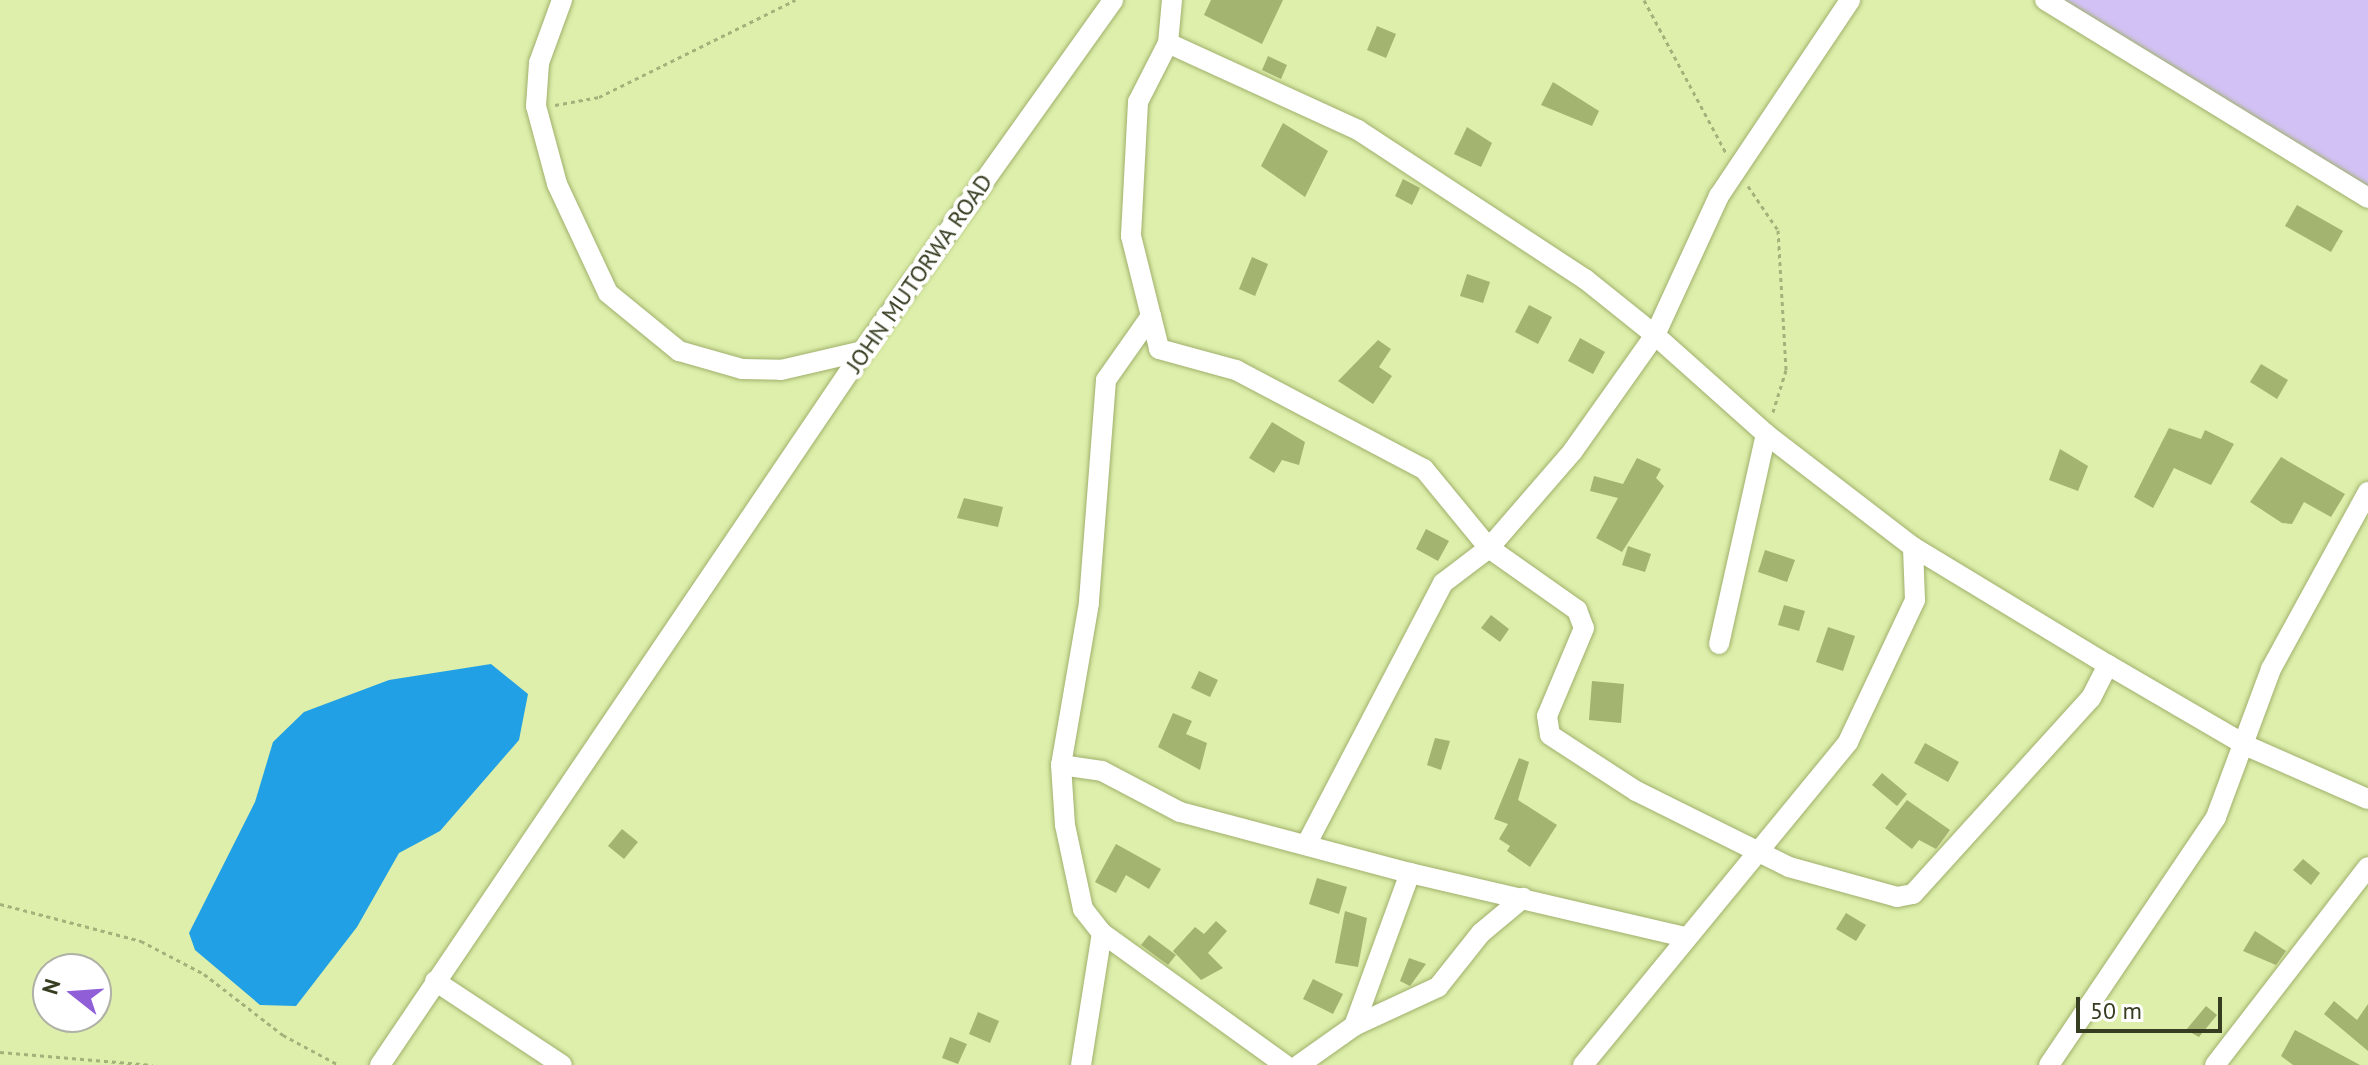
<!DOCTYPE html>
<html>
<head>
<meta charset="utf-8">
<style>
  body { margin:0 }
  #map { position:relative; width:2368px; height:1065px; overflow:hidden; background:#ddefaa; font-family:"PT Sans",sans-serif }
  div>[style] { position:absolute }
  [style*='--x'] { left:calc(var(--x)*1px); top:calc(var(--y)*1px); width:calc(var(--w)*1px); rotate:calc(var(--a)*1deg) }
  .green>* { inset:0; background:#d2c1f5 }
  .water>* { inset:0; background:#21a0e5 }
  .building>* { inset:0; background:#a3b370 }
  .path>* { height:3px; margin-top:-1.5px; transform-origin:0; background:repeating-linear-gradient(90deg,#a3b17b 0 4px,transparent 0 8px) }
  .roads { filter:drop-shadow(0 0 2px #a0b06d) drop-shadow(0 0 2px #a0b06d) }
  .minor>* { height:20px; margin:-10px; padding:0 10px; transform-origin:10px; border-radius:10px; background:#fff }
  span { translate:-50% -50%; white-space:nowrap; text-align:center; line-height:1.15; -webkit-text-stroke:8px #fff; paint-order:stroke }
  .street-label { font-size:24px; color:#363d21 }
  .north { position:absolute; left:32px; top:953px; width:80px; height:80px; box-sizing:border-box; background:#fff; border:2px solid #afb1a6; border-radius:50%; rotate:287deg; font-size:22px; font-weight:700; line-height:32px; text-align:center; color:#363d21 }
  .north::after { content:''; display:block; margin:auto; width:28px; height:36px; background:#905ed7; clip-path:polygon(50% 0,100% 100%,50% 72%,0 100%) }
  .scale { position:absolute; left:2076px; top:997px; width:146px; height:36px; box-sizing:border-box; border:4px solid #363d21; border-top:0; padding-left:10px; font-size:24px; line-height:28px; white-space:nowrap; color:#363d21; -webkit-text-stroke:6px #fff; paint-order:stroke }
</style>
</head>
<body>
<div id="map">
  <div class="green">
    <div style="clip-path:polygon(2045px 0,2368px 0,2368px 198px)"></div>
  </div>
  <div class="water">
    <div style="clip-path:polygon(491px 664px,528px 694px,519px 740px,440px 831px,399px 853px,357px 927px,296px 1006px,260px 1005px,195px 950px,189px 933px,255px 802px,273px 742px,304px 712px,389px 680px)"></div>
  </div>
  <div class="building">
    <div style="clip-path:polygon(1211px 0,1283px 0,1262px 44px,1204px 15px)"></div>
    <div style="clip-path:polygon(1377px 26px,1396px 34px,1386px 58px,1367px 50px)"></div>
    <div style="clip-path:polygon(1268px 56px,1287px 65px,1281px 79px,1262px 70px)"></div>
    <div style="clip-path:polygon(1553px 82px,1599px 111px,1592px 126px,1541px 105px)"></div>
    <div style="clip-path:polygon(1283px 123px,1328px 151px,1305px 197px,1261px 166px)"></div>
    <div style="clip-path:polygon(1467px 127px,1492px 143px,1481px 167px,1454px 154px)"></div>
    <div style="clip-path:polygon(1403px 179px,1420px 188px,1412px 205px,1395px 196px)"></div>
    <div style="clip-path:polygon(2297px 205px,2343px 231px,2331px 252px,2285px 226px)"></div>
    <div style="clip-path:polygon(1252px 257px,1268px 264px,1255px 296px,1239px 289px)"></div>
    <div style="clip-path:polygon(1467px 274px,1490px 282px,1483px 303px,1460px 296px)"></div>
    <div style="clip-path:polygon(1529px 305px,1552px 317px,1538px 344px,1515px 332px)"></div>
    <div style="clip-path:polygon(1580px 338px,1605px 352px,1593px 374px,1568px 361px)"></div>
    <div style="clip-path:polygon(1378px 340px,1391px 349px,1379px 367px,1392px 376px,1373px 404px,1338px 381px)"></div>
    <div style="clip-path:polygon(2261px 364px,2288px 380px,2277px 399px,2250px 382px)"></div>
    <div style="clip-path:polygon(1272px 422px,1305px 442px,1299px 465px,1282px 460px,1274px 473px,1249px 458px)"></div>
    <div style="clip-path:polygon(2169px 428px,2201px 439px,2205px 430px,2234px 444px,2211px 485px,2174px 468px,2153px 508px,2134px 497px)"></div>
    <div style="clip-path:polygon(2060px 449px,2088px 466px,2078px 491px,2049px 480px)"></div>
    <div style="clip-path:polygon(2281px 457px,2345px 494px,2331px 517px,2304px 502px,2292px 524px,2282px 523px,2250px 502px)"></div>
    <div style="clip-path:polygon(1637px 458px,1661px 469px,1656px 478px,1664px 486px,1622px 552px,1596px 538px,1618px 498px,1590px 491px,1594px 476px,1623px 484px)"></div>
    <div style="clip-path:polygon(964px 498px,1003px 507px,998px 527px,957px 518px)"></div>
    <div style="clip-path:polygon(1426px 529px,1449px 541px,1438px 561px,1416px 549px)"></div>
    <div style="clip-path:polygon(1628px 546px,1651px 554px,1645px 572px,1622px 565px)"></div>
    <div style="clip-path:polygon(1765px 550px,1795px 560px,1787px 582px,1758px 572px)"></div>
    <div style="clip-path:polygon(1784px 605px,1805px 611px,1799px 631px,1778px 625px)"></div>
    <div style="clip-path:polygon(1491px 615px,1509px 629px,1500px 642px,1481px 628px)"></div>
    <div style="clip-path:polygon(1828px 627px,1855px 636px,1843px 671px,1816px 662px)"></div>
    <div style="clip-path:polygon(1199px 671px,1218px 680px,1210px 697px,1191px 688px)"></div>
    <div style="clip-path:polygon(1592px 681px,1624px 684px,1621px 723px,1589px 720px)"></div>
    <div style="clip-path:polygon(1173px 713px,1192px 721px,1186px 734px,1207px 743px,1200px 770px,1158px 747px)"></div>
    <div style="clip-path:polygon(1435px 738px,1450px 741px,1441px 770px,1427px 765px)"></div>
    <div style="clip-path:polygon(1925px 743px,1959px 762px,1948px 782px,1914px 763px)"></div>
    <div style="clip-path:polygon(1519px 758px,1529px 762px,1518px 800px,1557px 825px,1530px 867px,1507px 851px,1510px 846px,1499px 839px,1508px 824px,1494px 819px)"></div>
    <div style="clip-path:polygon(1882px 773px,1907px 794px,1897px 806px,1872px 785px)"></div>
    <div style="clip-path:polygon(1907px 800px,1950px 830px,1936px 849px,1919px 840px,1912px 849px,1885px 828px)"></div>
    <div style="clip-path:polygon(622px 829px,638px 842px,624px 859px,608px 846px)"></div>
    <div style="clip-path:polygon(1116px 844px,1161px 869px,1149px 889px,1126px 875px,1116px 893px,1095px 882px)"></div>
    <div style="clip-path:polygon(2303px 859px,2320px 873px,2311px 885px,2293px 870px)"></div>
    <div style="clip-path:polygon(1317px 878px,1347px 887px,1339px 914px,1309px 904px)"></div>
    <div style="clip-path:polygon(1345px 911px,1367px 918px,1358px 967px,1335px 963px)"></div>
    <div style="clip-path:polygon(1846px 913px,1866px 925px,1856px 941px,1836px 929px)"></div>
    <div style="clip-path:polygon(1216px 921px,1227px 931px,1208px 953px,1223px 968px,1201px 980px,1173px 951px,1195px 927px,1204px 934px)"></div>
    <div style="clip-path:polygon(2255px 931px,2286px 951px,2276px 965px,2243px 951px)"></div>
    <div style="clip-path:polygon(1149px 935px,1176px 955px,1168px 965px,1141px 945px)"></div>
    <div style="clip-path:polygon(1409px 958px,1426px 964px,1410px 986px,1400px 981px)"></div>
    <div style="clip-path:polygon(1313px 979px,1343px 994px,1333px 1014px,1303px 999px)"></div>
    <div style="clip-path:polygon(2334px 1001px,2357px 1020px,2368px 1004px,2368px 1051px,2324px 1014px)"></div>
    <div style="clip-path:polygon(2206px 1006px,2217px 1015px,2199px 1037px,2186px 1030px)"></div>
    <div style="clip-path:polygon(978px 1012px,999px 1021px,990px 1043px,969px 1034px)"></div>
    <div style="clip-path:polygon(2295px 1030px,2360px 1065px,2293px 1065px,2281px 1056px)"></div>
    <div style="clip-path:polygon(950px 1037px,967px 1044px,958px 1064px,942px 1058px)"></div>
  </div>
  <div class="path">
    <div style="--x:1644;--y:0;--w:174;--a:61.8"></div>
    <div style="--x:555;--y:105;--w:45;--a:-10.3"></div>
    <div style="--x:599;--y:97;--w:219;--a:-26.3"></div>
    <div style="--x:1748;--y:186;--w:53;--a:55.7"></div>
    <div style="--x:1778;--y:230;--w:140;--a:86.7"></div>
    <div style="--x:1786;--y:370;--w:47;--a:107.3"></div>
    <div style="--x:0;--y:904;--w:146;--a:14.7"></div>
    <div style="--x:141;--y:941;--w:71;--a:27.6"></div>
    <div style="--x:204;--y:974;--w:100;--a:37.7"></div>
    <div style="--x:283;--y:1035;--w:64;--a:28.2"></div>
    <div style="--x:0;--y:1052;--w:153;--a:4.9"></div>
  </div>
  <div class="roads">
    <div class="minor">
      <div style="--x:562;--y:0;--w:67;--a:110.1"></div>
      <div style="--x:539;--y:63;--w:43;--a:94"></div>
      <div style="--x:536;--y:106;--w:81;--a:74.9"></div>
      <div style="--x:557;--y:184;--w:120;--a:64.9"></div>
      <div style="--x:608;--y:293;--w:92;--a:39.2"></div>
      <div style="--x:679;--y:351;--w:66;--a:15.9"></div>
      <div style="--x:742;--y:369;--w:39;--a:1"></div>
      <div style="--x:781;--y:370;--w:84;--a:-13"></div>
      <div style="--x:1172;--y:0;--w:43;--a:95.3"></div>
      <div style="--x:1168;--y:43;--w:66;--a:117"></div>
      <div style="--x:1138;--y:102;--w:134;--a:93"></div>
      <div style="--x:1131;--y:236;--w:82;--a:76"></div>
      <div style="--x:1151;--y:316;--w:78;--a:125.1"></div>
      <div style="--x:1106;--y:380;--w:224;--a:94.4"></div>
      <div style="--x:1089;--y:603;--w:164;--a:99.8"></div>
      <div style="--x:1061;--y:765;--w:60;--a:86.2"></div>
      <div style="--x:1065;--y:825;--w:86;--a:77.9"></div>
      <div style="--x:1083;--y:909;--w:31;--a:52"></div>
      <div style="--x:1102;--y:933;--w:226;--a:35.8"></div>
      <div style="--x:2045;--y:0;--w:379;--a:31.5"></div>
      <div style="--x:1168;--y:43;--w:209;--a:24.6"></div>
      <div style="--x:1358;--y:130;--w:272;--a:33.3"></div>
      <div style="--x:1585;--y:279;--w:90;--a:38.7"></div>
      <div style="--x:1655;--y:335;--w:142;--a:125.3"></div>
      <div style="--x:1573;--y:451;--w:128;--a:130.9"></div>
      <div style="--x:1489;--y:548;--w:108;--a:35.2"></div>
      <div style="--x:1577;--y:610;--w:19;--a:69"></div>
      <div style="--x:1584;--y:628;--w:95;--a:112.8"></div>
      <div style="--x:1547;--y:716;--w:19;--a:81"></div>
      <div style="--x:1550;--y:735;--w:103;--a:33.1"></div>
      <div style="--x:1636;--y:791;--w:171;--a:26.4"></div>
      <div style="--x:1789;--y:867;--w:112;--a:15.5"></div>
      <div style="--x:1897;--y:897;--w:16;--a:-11"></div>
      <div style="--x:1913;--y:894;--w:265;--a:-47.8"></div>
      <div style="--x:2091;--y:698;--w:37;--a:-63"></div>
      <div style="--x:2108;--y:665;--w:161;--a:30.2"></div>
      <div style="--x:2247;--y:746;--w:132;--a:23.7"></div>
      <div style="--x:1151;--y:316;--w:34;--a:76"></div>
      <div style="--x:1159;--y:349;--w:80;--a:15.3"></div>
      <div style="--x:1236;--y:370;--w:212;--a:27.8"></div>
      <div style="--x:1424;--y:469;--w:102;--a:50.6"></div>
      <div style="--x:1489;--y:548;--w:58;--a:142.7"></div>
      <div style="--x:1443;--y:583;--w:293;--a:117.6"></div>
      <div style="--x:1913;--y:547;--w:228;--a:31.2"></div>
      <div style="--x:1719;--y:644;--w:215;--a:-77.4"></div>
      <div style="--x:1061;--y:765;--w:41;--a:8.3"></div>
      <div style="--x:1102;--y:771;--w:88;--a:27.7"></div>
      <div style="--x:1180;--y:812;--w:238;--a:14.9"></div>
      <div style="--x:435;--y:981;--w:152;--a:33.5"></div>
      <div style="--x:1354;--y:1026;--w:93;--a:-24.9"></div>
      <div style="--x:1438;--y:987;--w:69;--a:-51.5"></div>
      <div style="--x:1481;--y:933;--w:55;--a:-39.8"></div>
      <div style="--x:380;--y:1065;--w:862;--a:-55.92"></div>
      <div style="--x:863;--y:351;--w:431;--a:-54.5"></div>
      <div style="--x:1081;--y:1065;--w:134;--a:-81"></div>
      <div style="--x:1299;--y:1065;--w:67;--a:-35.3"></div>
      <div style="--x:1354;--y:1026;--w:163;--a:-69.9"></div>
      <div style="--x:1410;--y:873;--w:281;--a:13.1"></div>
      <div style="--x:1583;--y:1065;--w:418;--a:-50.6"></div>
      <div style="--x:1848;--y:742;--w:157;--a:-64.7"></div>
      <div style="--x:1915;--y:600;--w:53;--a:-92.2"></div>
      <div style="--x:1913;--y:547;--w:185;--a:-142.5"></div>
      <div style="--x:1766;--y:434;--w:149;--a:-138.3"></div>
      <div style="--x:1655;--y:335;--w:153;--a:-65.3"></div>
      <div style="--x:1719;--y:196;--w:236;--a:-56.2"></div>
      <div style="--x:2049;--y:1065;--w:299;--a:-56"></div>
      <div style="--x:2216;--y:817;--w:158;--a:-69.6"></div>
      <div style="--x:2271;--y:669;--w:202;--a:-61.3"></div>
      <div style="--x:2215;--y:1065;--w:250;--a:-52.3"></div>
    </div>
  </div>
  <div class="street-label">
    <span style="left:919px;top:273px;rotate:-55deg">JOHN MUTORWA ROAD</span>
  </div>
  <div class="north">N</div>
  <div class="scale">50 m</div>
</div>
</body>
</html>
